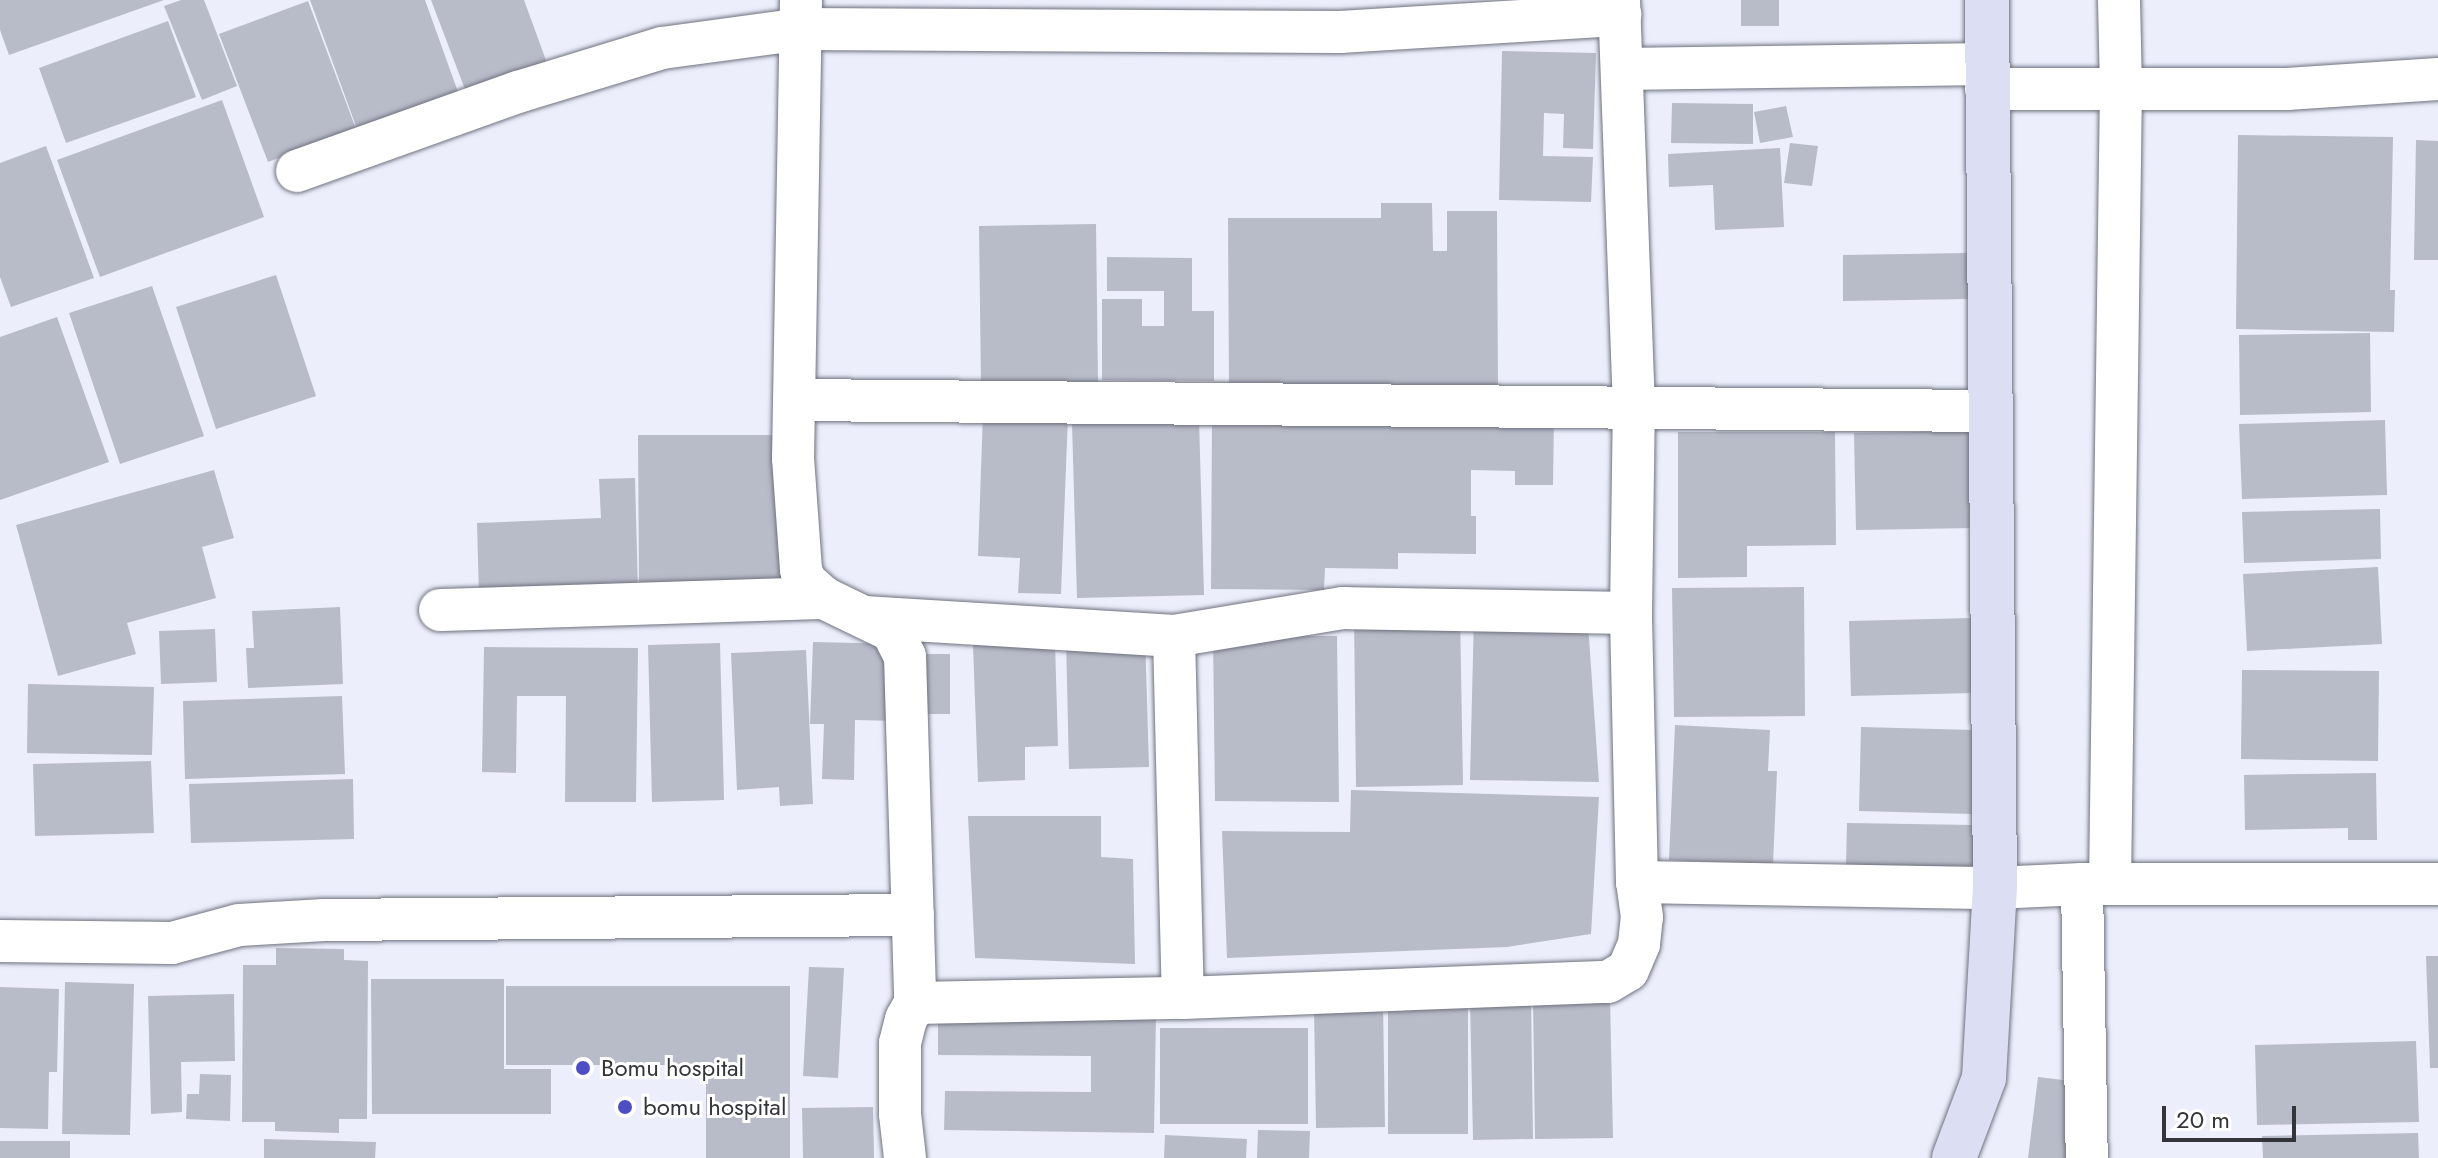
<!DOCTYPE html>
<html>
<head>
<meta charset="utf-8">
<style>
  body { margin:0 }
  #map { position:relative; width:2438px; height:1158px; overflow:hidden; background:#eceefc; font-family:Jost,sans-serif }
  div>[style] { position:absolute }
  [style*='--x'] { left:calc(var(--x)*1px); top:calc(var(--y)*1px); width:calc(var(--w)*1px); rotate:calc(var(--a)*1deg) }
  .building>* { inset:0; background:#b8bbc8 }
  .roads { filter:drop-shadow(0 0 2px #6f727e) drop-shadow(0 0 2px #6f727e) }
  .street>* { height:42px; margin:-21px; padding:0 21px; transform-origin:21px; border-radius:21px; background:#fff }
  .secondary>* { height:44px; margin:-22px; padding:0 22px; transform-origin:22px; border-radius:22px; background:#dcdff4 }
  .dots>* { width:22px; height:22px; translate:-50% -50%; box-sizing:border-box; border:4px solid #fff; border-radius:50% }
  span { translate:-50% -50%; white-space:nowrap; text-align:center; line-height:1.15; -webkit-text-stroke:6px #fff; paint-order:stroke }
  .poi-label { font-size:24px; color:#34353a }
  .left { translate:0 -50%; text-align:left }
  .scale { position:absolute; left:2162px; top:1106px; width:134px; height:36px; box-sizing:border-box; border:4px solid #34353a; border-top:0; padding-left:10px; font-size:24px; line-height:28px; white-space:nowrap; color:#34353a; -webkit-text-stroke:6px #fff; paint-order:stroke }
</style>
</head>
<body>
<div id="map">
  <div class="building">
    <div style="clip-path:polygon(0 0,164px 0,9px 55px,0 30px)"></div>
    <div style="clip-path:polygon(181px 0,204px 0,237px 86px,202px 100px,164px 6px)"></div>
    <div style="clip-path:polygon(310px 0,425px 0,458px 92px,357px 129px)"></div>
    <div style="clip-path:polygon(431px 0,524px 0,547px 63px,466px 92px)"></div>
    <div style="clip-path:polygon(1741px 0,1779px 0,1779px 26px,1741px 26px)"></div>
    <div style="clip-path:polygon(308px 1px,356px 129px,268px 162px,219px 34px)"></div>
    <div style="clip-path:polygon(168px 21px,196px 97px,66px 143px,39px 68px)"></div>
    <div style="clip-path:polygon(1502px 51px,1596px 53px,1593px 149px,1563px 148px,1564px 114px,1544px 113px,1543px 156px,1593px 157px,1591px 202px,1499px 200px)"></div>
    <div style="clip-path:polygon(222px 100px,264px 217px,100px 277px,57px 160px)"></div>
    <div style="clip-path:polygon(1672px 103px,1753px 104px,1753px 144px,1671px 143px)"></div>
    <div style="clip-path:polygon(1786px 106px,1793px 137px,1760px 143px,1754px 112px)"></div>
    <div style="clip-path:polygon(2238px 135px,2393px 137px,2390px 290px,2395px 290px,2394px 332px,2236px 329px)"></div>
    <div style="clip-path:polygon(2416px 140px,2438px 141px,2438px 260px,2414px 260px)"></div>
    <div style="clip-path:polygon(1790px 143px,1818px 146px,1812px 186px,1784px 183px)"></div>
    <div style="clip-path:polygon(46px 146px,94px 278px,11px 307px,0 277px,0 163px)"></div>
    <div style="clip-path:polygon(1780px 148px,1784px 227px,1715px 230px,1713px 185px,1669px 187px,1668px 154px)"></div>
    <div style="clip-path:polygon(1381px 203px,1432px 203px,1433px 251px,1447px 251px,1447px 211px,1497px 211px,1498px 390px,1229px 387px,1228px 218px,1381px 218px)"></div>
    <div style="clip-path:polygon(1096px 224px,1098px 383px,981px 384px,979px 226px)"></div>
    <div style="clip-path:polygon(1968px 253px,1968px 299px,1843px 301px,1843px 255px)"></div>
    <div style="clip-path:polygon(1107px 257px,1192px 258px,1192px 311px,1214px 311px,1214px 381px,1102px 380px,1102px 299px,1142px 299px,1142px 326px,1164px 326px,1164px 291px,1107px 291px)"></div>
    <div style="clip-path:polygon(276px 275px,316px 396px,216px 429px,176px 307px)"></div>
    <div style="clip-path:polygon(152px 286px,204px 436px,120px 464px,69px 313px)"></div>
    <div style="clip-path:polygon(57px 317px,109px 462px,0 500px,0 337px)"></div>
    <div style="clip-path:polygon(2370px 333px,2371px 412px,2240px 415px,2239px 335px)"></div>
    <div style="clip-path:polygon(1212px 410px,1554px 414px,1553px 485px,1515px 485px,1515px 471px,1471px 470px,1471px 516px,1476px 516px,1476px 554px,1398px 553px,1398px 569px,1325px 568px,1324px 590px,1211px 589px)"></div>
    <div style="clip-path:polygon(983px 413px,1068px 416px,1061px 594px,1018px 593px,1020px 558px,978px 556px)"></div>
    <div style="clip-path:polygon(1199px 419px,1204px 595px,1077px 598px,1072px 423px)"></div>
    <div style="clip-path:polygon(2385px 420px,2387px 495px,2242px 499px,2239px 424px)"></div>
    <div style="clip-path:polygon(1973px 431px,1974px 528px,1856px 530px,1854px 433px)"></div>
    <div style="clip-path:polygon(1678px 432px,1835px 432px,1836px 545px,1747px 546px,1747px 577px,1678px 578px)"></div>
    <div style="clip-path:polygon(638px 435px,784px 435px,785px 584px,639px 585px)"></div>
    <div style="clip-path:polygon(214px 470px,234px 538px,202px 547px,216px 598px,127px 623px,136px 654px,58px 676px,16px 525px)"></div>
    <div style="clip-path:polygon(635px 478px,638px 591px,479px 596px,477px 523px,601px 518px,599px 479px)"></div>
    <div style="clip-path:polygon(2380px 509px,2381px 559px,2244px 563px,2242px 512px)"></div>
    <div style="clip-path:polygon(2378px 567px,2382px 644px,2247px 651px,2243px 574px)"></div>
    <div style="clip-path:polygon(1804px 587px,1805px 716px,1674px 717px,1672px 588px)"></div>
    <div style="clip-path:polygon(340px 607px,343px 684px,248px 688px,246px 648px,254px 648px,252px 611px)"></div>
    <div style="clip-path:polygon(1460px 613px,1463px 785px,1356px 787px,1354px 615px)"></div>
    <div style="clip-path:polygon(1474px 614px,1588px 624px,1599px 782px,1470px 780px)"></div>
    <div style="clip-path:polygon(1972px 618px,1974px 693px,1851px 696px,1849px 621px)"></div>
    <div style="clip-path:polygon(215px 629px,217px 682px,161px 684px,159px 631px)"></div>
    <div style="clip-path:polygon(1145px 636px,1149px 767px,1069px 769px,1066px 638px)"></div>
    <div style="clip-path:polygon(1213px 636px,1337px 636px,1339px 802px,1215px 801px)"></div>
    <div style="clip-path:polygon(813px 642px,900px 644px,898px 721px,855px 720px,854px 780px,822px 779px,824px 724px,810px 724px)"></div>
    <div style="clip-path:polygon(720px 643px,724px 800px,652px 802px,648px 645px)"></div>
    <div style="clip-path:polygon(1055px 643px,1058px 746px,1025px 747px,1025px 780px,978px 782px,973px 645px)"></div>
    <div style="clip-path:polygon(484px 647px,638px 648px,636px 802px,565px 802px,566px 696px,517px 696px,516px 773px,482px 772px)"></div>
    <div style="clip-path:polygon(806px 650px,813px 804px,780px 806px,779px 787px,737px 790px,731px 653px)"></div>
    <div style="clip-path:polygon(916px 654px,950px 654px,950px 714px,916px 714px)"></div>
    <div style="clip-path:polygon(2242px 670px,2379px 671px,2378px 761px,2241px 759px)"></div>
    <div style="clip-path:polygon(28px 684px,154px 687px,152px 755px,27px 753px)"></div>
    <div style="clip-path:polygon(342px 696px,345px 774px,185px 779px,183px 701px)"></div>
    <div style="clip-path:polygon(1675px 725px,1770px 730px,1768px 771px,1777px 771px,1773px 865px,1669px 860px)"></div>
    <div style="clip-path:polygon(1861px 727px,1974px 730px,1972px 814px,1859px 811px)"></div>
    <div style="clip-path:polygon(151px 761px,154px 833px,35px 836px,33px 764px)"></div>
    <div style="clip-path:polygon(2376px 773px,2377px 840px,2348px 840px,2348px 828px,2245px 830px,2244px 775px)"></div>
    <div style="clip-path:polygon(353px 779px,354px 839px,191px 843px,189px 784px)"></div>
    <div style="clip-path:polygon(1351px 790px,1599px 797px,1591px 934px,1507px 947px,1227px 958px,1222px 831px,1350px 832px)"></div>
    <div style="clip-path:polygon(968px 816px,1101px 816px,1101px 857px,1133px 859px,1135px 964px,975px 958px)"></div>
    <div style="clip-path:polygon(1847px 823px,1974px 825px,1974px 867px,1846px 865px)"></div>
    <div style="clip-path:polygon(276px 948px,344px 949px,344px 960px,368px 961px,367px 1119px,339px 1119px,339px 1133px,275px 1131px,275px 1122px,242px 1122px,243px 965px,276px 965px)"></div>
    <div style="clip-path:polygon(2426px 956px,2438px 956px,2438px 1068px,2430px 1068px)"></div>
    <div style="clip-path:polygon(809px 967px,844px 968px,838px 1078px,803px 1076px)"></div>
    <div style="clip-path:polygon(371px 979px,504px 979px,504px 1069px,551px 1069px,551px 1114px,372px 1114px)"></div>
    <div style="clip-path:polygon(65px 982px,134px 984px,130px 1135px,62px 1134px)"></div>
    <div style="clip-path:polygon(506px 986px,790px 986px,790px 1158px,706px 1158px,706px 1065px,506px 1065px)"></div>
    <div style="clip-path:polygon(0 987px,59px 989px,57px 1072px,49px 1072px,48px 1129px,0 1128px)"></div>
    <div style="clip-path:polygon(234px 994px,235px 1061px,181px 1062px,182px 1112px,151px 1114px,148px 996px)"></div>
    <div style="clip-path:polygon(1468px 997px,1468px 1134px,1388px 1134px,1388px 998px)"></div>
    <div style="clip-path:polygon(1610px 997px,1613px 1138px,1535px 1139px,1533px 998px)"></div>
    <div style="clip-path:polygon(1531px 998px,1533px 1139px,1473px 1140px,1470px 999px)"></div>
    <div style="clip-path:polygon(1383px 1005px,1385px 1127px,1316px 1128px,1314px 1006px)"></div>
    <div style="clip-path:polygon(938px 1011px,1156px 1013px,1154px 1133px,944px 1130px,945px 1091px,1091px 1092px,1091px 1056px,938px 1055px)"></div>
    <div style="clip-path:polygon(1160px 1028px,1308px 1028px,1308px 1124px,1160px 1124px)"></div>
    <div style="clip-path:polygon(2416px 1041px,2419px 1122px,2257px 1125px,2255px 1045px)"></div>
    <div style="clip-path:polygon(200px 1074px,231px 1075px,230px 1121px,186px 1119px,187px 1094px,199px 1094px)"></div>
    <div style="clip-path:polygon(2038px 1077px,2079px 1082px,2070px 1158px,2028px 1158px)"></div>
    <div style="clip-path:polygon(873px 1107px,874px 1158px,803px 1158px,802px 1108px)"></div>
    <div style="clip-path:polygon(1258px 1130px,1310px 1131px,1309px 1158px,1257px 1158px)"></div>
    <div style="clip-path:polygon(2418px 1133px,2419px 1158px,2263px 1158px,2262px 1136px)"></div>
    <div style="clip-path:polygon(1165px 1135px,1247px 1139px,1246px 1158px,1164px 1158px)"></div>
    <div style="clip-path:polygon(264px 1139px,376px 1142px,375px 1158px,264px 1158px)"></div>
    <div style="clip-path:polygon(0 1141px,70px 1141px,70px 1158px,0 1158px)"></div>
  </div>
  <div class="roads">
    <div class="street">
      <div style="--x:801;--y:1;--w:457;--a:91"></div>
      <div style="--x:793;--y:458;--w:112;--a:85.9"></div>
      <div style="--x:801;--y:570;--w:12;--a:70"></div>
      <div style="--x:805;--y:581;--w:25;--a:42"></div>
      <div style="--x:824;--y:598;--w:76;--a:25.9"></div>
      <div style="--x:892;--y:631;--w:28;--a:63"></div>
      <div style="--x:905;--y:656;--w:347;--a:88.3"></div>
      <div style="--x:915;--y:1003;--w:18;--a:119"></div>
      <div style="--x:906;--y:1019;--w:25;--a:104"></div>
      <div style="--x:900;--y:1043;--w:71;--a:90"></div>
      <div style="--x:900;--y:1114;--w:44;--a:83.5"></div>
      <div style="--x:1623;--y:69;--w:363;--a:-0.8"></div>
      <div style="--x:1986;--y:89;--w:301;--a:0"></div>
      <div style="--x:2287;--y:89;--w:151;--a:-3.8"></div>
      <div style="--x:297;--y:171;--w:235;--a:-19.7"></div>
      <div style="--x:518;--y:92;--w:151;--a:-17"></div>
      <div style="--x:662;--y:48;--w:141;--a:-7.7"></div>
      <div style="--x:802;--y:29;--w:538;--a:0.32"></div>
      <div style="--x:1340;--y:32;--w:281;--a:-3.5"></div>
      <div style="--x:796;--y:400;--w:1193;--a:0.53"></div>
      <div style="--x:440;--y:610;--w:384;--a:-1.8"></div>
      <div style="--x:864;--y:617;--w:311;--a:3.5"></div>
      <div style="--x:1174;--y:636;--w:171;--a:-9.4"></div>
      <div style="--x:1343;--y:608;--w:288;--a:1"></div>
      <div style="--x:1174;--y:636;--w:362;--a:88.6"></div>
      <div style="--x:1637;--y:882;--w:358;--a:1"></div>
      <div style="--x:1995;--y:888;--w:87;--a:-2.6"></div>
      <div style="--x:2082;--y:884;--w:356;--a:0"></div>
      <div style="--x:2082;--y:884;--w:274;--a:89"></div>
      <div style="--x:2110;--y:884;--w:795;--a:-89.21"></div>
      <div style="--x:2121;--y:89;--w:89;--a:-91.3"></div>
      <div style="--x:0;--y:941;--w:172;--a:0.7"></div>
      <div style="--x:172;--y:943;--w:69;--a:-15"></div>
      <div style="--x:239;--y:925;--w:85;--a:-3.4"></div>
      <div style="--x:324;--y:920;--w:589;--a:-0.49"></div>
      <div style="--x:915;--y:1003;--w:268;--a:-1.1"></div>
      <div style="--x:1183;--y:998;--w:425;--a:-2.2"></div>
      <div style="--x:1608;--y:982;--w:23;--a:-31"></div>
      <div style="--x:1628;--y:970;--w:28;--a:-67"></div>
      <div style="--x:1639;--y:944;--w:27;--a:-84"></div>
      <div style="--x:1642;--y:917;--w:35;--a:-98"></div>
      <div style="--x:1637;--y:882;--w:269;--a:-91.3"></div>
      <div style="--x:1631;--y:613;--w:204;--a:-89.2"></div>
      <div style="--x:1634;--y:409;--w:409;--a:-92.1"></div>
    </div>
    <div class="secondary">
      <div style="--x:1954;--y:1158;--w:85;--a:-69.4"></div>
      <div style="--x:1984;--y:1078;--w:190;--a:-86.7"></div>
      <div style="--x:1995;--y:888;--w:888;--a:-90.52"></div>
    </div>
  </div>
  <div class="dots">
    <div style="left:583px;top:1068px;background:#4e4ec4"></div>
    <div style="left:625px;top:1107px;background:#4e4ec4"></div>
  </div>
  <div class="poi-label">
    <span class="left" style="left:601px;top:1068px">Bomu hospital</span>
    <span class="left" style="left:643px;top:1107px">bomu hospital</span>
  </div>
  <div class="scale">20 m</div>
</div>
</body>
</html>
